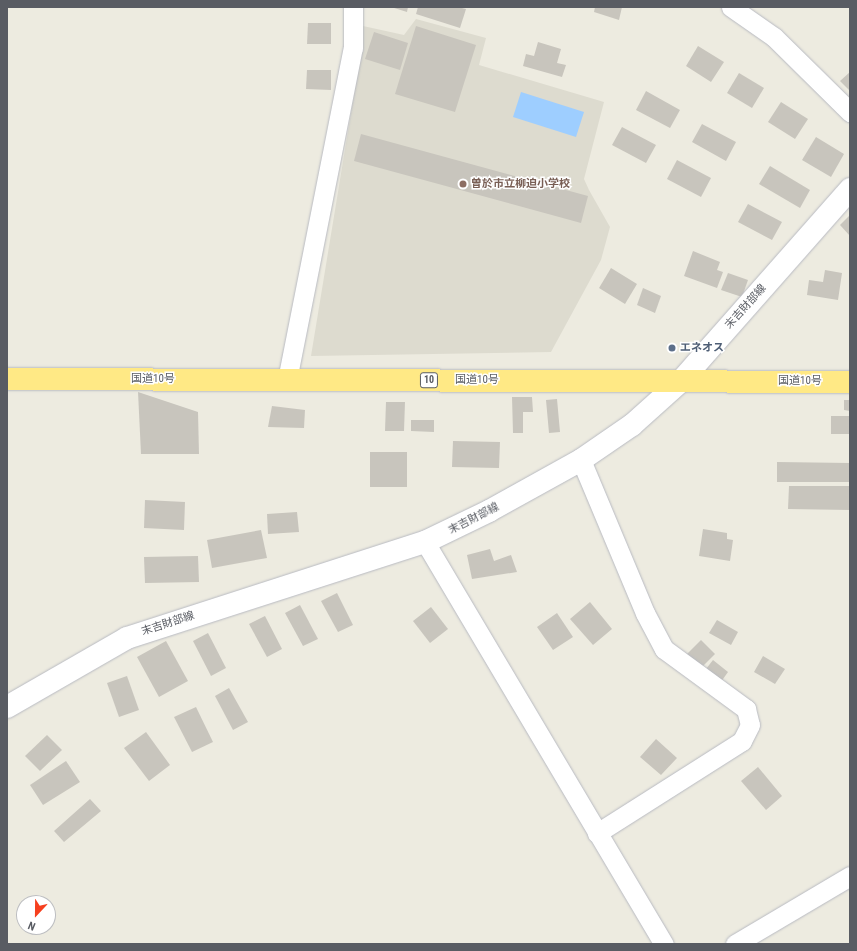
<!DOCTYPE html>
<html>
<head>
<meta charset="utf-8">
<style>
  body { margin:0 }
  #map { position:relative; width:857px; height:951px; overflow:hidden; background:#edebe0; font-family:"Roboto Condensed","Noto Sans JP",sans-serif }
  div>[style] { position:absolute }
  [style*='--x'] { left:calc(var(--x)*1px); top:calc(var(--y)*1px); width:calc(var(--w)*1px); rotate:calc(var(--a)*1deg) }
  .education>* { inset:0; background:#dddbcf }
  .water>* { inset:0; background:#9eceff }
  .building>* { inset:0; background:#c8c5bd }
  .roads { filter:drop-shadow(0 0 1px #b8bac1) drop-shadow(0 0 1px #b8bac1) }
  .street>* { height:19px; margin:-9.5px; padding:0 9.5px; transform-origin:9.5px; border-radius:9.5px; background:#fff }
  .secondary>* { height:22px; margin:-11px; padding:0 11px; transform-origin:11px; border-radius:11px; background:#fff }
  .highway>* { height:22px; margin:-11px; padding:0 11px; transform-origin:11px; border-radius:11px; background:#ffe985 }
  .dots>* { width:11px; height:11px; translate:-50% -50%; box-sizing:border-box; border:2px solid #fff; border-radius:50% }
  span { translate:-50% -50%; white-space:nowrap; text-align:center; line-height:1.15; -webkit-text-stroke:3px #fff; paint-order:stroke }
  .shield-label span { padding:1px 3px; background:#fff; border:1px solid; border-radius:3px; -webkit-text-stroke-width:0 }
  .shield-label { font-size:10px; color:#595c63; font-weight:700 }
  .education-label { font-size:11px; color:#785e54; font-weight:700 }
  .left { translate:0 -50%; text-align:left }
  .street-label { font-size:11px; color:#595c63 }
  .service-label { font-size:11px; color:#4e5e75; font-weight:700 }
  .frame { position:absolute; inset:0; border:8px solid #595c63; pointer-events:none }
  .north { position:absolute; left:16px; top:895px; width:40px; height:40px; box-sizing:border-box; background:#fff; border:1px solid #bdbec1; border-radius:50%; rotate:202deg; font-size:11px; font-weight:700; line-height:16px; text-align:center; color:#595c63 }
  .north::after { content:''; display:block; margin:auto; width:14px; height:18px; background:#f63f1e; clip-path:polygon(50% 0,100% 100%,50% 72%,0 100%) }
</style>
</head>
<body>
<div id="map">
  <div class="education">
    <div style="clip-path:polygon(416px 19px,486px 38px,479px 65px,604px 102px,584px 179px,589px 190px,610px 227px,601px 260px,551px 352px,311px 356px,361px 52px,363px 26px,404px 35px)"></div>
  </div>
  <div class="water">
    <div style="clip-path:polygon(521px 92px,584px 112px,576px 137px,513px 117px)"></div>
  </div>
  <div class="building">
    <div style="clip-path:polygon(391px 7px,408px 7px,407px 12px)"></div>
    <div style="clip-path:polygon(418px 7px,458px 7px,466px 9px,460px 28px,416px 14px)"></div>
    <div style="clip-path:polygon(595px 7px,622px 7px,619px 20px,594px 12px)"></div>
    <div style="clip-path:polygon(308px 23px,331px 23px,331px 44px,307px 44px)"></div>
    <div style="clip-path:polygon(416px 26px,476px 45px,455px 112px,395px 94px)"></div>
    <div style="clip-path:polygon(374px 32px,408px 43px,400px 70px,365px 59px)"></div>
    <div style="clip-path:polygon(538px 42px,561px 49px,557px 63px,566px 65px,562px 77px,523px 66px,526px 54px,534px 56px)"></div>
    <div style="clip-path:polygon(698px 46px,724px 62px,711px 82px,686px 66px)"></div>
    <div style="clip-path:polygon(307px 70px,331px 70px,331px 90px,306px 89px)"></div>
    <div style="clip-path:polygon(850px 72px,850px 91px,840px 81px)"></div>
    <div style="clip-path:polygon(739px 73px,764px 88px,752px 108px,727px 93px)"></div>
    <div style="clip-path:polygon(646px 91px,680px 110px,670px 128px,636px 110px)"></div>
    <div style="clip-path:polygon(781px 102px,808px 119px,795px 139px,768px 122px)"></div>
    <div style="clip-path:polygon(702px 124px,736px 142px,726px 161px,692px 142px)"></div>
    <div style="clip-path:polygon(622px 127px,656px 145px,646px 163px,612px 145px)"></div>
    <div style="clip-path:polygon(361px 134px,588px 196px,581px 223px,354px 161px)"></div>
    <div style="clip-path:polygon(816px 137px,844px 154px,831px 177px,802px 160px)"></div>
    <div style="clip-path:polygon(677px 160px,711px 178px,701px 197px,667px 179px)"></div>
    <div style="clip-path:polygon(770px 166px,810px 190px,800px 208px,759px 184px)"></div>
    <div style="clip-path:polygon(748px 204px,782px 222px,772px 240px,738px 222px)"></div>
    <div style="clip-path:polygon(850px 215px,850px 236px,840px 225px)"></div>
    <div style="clip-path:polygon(693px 251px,720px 262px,717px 270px,723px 272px,717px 288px,684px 276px)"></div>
    <div style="clip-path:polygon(611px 268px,637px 284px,625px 304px,599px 288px)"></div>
    <div style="clip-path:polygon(825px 270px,842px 273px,838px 300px,807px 295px,809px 280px,823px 282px)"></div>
    <div style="clip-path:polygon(728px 273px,748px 280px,742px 297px,721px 290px)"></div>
    <div style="clip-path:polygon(643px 288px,661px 296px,655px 313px,637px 305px)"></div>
    <div style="clip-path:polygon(138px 392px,198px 412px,199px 454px,141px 454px)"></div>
    <div style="clip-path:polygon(512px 397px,532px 397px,533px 412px,523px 412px,523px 433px,513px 433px)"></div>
    <div style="clip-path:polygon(557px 399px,560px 432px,549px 433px,546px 400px)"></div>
    <div style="clip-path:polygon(844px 400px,850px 400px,850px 411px,844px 410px)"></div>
    <div style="clip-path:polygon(386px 402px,405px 402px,404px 431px,385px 431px)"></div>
    <div style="clip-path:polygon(272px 406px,305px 410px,304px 428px,268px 427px)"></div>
    <div style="clip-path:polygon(831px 416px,849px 416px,850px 434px,831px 434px)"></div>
    <div style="clip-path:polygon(411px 420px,434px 420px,434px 432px,411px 431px)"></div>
    <div style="clip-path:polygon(453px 441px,500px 442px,499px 468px,452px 467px)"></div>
    <div style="clip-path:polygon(370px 452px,407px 452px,407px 487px,370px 487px)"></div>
    <div style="clip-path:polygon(777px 462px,850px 463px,850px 482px,777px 482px)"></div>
    <div style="clip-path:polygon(789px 486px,850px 486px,850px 510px,788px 509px)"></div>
    <div style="clip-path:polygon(145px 500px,185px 502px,184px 530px,144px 528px)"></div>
    <div style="clip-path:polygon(297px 512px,299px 532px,268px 534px,267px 514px)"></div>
    <div style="clip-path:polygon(703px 529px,727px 533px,727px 539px,733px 540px,730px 561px,699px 556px)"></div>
    <div style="clip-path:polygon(261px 530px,267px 558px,212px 568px,207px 540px)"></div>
    <div style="clip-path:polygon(490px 549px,494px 561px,511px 555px,517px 572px,472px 579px,467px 555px)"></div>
    <div style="clip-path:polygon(198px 556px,199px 582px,145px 583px,144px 557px)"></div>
    <div style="clip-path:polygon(337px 593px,353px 625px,338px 632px,321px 601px)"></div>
    <div style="clip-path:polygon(590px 602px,612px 629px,593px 645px,570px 619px)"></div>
    <div style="clip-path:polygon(300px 605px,318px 639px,303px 646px,285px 613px)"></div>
    <div style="clip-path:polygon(431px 607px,448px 629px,430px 643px,413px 621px)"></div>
    <div style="clip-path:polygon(557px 613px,573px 637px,553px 650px,537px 627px)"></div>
    <div style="clip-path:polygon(265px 616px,282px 649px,267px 657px,249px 624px)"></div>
    <div style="clip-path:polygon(717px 620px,738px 632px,731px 645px,709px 633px)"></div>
    <div style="clip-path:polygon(208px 633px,226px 668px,211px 676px,193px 641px)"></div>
    <div style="clip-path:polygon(701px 640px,715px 654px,699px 670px,685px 656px)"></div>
    <div style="clip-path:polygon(166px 641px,188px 681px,159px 697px,137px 657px)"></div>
    <div style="clip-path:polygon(763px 656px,785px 669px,775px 684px,754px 672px)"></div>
    <div style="clip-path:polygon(713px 660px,728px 672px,718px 686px,702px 674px)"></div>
    <div style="clip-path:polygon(127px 676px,139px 710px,119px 717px,107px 683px)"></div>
    <div style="clip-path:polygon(229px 688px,248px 722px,233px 730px,215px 696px)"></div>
    <div style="clip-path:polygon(196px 707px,213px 742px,192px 752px,174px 717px)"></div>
    <div style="clip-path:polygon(146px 732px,170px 765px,149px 781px,124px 748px)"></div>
    <div style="clip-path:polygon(47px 735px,62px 750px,40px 771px,25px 756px)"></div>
    <div style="clip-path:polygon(656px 739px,677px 758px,661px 775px,640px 757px)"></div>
    <div style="clip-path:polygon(66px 761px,80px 782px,43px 805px,30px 785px)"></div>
    <div style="clip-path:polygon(758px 767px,782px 796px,766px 810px,741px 781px)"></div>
    <div style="clip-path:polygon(90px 799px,101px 811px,64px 842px,54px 831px)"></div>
  </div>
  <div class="roads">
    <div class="street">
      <div style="--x:731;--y:7;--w:52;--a:34.9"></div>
      <div style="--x:774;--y:37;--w:107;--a:44.6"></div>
      <div style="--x:287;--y:380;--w:338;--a:-78.8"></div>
      <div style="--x:353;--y:48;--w:41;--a:-90"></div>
      <div style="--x:581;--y:460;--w:166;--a:67.3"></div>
      <div style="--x:645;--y:613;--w:41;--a:62.2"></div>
      <div style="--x:664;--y:649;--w:102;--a:36.2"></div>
      <div style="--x:746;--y:709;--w:16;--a:76"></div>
      <div style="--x:750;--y:725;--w:18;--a:117"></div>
      <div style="--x:742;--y:741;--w:172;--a:147.6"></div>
      <div style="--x:425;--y:542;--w:468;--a:59.3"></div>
      <div style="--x:735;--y:944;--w:134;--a:-30.6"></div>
    </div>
    <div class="secondary">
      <div style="--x:7;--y:707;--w:138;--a:-29.9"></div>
      <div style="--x:127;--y:638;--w:313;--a:-17.9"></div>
      <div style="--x:425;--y:542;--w:71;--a:-25.8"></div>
      <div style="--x:489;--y:511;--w:105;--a:-29"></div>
      <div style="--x:581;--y:460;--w:62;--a:-34.5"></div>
      <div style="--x:632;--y:425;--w:66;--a:-41.9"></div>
      <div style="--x:681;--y:381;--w:256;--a:-48.6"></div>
    </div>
    <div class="highway">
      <div style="--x:7;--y:379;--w:843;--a:0.2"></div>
    </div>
  </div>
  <div class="dots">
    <div style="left:463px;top:184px;background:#8d6e63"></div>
    <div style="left:672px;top:348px;background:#5c6f8a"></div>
  </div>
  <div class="shield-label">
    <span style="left:429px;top:380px">10</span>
  </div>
  <div class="education-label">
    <span class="left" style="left:471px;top:184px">曽於市立柳迫小学校</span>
  </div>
  <div class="street-label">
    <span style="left:746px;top:307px;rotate:-48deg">末吉財部線</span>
    <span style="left:153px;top:379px">国道10号</span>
    <span style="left:477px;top:380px">国道10号</span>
    <span style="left:800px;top:381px">国道10号</span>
    <span style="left:474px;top:519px;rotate:-27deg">末吉財部線</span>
    <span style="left:168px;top:624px;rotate:-18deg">末吉財部線</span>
  </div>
  <div class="service-label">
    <span class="left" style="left:680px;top:348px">エネオス</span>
  </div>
  <div class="frame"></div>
  <div class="north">N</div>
</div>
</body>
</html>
